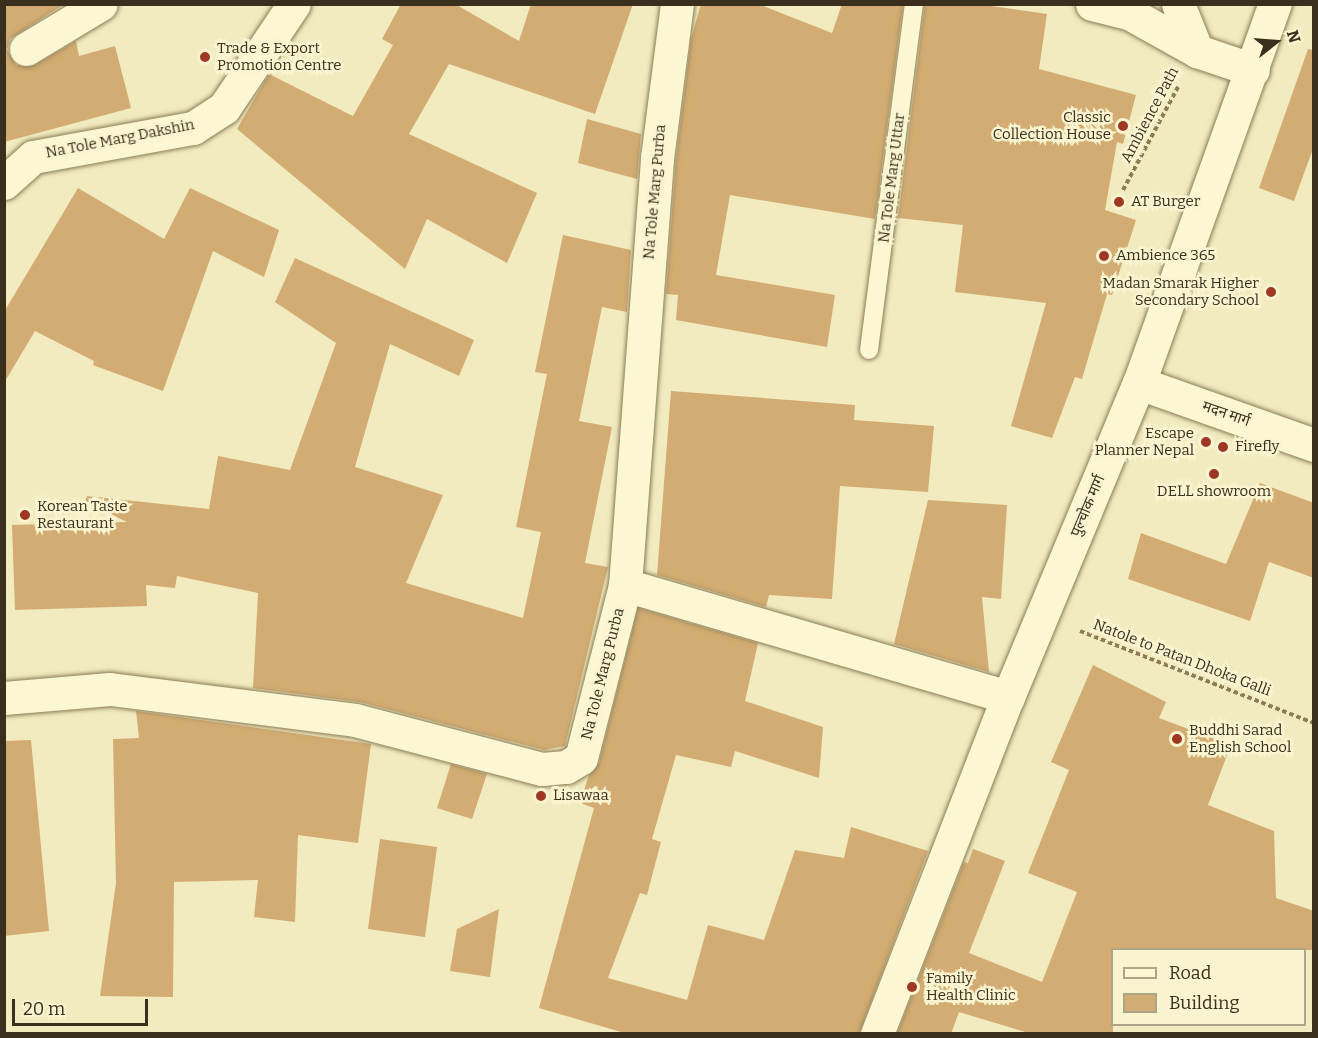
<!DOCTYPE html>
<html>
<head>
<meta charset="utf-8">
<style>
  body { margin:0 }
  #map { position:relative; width:1318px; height:1038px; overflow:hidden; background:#f1ebbf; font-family:Bitter,"Noto Sans Devanagari",serif }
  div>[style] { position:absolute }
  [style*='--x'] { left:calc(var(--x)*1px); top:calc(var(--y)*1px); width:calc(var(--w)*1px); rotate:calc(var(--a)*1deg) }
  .building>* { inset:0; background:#d2ac72 }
  .path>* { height:4px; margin-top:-2px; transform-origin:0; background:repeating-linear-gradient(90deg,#8b7c56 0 4.5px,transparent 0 7.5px) }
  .roads { filter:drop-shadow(0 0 2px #8b7c56) drop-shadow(0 0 2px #8b7c56) }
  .lane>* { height:18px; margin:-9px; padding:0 9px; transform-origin:9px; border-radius:9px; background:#fbf7d3 }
  .street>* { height:33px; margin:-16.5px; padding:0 16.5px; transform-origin:16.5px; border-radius:16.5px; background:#fbf7d3 }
  .secondary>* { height:33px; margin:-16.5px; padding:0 16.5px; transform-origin:16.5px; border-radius:16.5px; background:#fbf7d3 }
  .dots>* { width:16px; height:16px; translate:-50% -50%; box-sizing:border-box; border:3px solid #f8f4cf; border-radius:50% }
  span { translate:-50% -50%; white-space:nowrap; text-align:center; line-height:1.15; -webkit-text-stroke:5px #f8f4cf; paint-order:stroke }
  .poi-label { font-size:15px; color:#392f1c }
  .left { translate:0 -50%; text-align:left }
  .right { translate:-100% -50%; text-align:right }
  .street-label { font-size:15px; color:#392f1c }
  .frame { position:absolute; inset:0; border:6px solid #392f1c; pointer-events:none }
  .legend { position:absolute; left:1111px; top:948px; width:195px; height:78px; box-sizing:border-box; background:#f8f4cf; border:2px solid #aca587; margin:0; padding:8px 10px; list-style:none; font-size:18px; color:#392f1c }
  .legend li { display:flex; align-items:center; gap:12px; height:30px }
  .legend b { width:30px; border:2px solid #aca587 }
  .north { position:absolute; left:1246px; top:12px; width:60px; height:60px; -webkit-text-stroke:4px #f8f4cf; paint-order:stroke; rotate:73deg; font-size:16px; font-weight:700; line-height:24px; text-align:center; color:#392f1c }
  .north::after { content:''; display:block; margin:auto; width:21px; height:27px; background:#392f1c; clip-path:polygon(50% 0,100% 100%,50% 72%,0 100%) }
  .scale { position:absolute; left:12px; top:999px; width:136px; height:27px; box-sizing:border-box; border:3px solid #392f1c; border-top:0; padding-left:8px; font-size:18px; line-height:21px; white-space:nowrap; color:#392f1c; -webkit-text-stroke:4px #f8f4cf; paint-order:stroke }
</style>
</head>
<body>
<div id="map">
  <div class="building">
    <div style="clip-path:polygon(4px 4px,64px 4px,10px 39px,7px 50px,16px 65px,35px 65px,76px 41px,79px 56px,115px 46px,131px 108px,4px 142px)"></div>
    <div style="clip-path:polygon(401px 4px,455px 4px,519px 41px,531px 4px,633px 4px,595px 114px,449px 64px,409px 134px,537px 193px,507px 263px,427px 219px,405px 269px,237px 129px,269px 74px,353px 116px,393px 45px,382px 39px)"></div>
    <div style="clip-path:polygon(701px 4px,758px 4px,832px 33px,842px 4px,903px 4px,875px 219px,730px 195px,716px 275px,835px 295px,827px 347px,676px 320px,678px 295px,666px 294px,676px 160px,691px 39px)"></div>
    <div style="clip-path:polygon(925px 4px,977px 4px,1047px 14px,1039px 69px,1136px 95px,1123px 144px,1117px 142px,1105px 210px,1136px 220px,1112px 295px,1107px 294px,1082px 379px,1075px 377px,1052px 438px,1011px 426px,1046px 303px,955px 292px,963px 225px,898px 218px)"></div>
    <div style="clip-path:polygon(1308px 49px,1314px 50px,1314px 146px,1294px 201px,1259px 188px)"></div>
    <div style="clip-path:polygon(587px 119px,641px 134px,637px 179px,578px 163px)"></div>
    <div style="clip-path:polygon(78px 188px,164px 239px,190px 188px,279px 230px,264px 277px,213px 251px,163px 391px,93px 365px,94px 361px,35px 331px,4px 383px,4px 312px)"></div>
    <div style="clip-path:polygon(563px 235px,631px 250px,627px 312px,602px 307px,579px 421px,612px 427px,585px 563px,608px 567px,565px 746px,544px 750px,360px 702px,253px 688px,258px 593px,177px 576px,175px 588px,146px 585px,147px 606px,15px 610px,12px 525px,127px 522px,85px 502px,87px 496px,209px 509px,218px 456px,290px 470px,336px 343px,275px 302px,295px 258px,474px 340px,459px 376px,390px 344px,355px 467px,443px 495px,406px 583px,523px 618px,541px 532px,516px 527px,547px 374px,535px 372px)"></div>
    <div style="clip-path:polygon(671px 391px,855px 405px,854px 420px,934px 426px,928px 492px,840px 486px,832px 599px,769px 595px,766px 607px,657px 575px)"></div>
    <div style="clip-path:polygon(1260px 483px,1314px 503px,1314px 578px,1269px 562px,1250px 621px,1128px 579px,1141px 533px,1226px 564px)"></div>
    <div style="clip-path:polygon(928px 500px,1007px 505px,1001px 599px,982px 597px,989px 672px,894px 644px)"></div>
    <div style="clip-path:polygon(638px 608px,758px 643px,745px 701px,823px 727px,819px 778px,735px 751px,731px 767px,676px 755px,652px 839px,661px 842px,647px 895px,640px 893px,608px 978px,687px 1000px,708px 925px,764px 940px,795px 850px,844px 858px,851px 827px,928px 851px,859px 1034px,628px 1034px,539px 1008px,594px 808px,580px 803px,589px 775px,599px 763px)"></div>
    <div style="clip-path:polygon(1093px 665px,1166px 702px,1159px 718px,1231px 745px,1208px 805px,1274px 831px,1276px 898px,1314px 911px,1314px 950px,1113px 950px,1113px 1034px,1032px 1034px,959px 1012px,951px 1034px,897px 1034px,964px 862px,968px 863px,973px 849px,1005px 861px,969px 953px,1042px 982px,1077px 892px,1028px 873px,1069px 770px,1051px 762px)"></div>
    <div style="clip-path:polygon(136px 711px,371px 744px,358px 843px,298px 835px,295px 922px,254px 917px,258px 880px,174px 882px,173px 997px,100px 996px,116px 883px,113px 739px,139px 738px)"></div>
    <div style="clip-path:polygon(31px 740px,49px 931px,4px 936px,4px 741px)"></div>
    <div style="clip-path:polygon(451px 764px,487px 774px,472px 819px,437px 808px)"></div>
    <div style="clip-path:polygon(380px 839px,437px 847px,425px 937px,368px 929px)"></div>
    <div style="clip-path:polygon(499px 909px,490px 977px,450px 971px,457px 929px)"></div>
  </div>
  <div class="path">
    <div style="--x:1123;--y:190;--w:117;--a:-61.9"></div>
    <div style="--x:1080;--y:631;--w:251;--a:21.5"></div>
  </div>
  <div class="roads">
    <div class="lane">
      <div style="--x:869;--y:350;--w:349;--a:-82.6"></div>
    </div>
    <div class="street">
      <div style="--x:1092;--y:4;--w:38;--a:14"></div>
      <div style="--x:1129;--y:13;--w:78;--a:29.2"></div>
      <div style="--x:1197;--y:51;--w:59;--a:18.7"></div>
      <div style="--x:1178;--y:4;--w:51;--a:68"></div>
      <div style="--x:26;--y:49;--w:87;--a:-31"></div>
      <div style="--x:4;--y:183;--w:39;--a:-42"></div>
      <div style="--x:33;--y:157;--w:163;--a:-10.3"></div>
      <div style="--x:193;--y:128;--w:37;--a:-33"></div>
      <div style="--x:224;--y:108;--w:125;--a:-56.1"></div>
      <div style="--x:625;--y:585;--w:399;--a:16.3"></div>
      <div style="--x:4;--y:698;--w:106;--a:-4.9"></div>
      <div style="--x:110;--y:689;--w:247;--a:7.2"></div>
      <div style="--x:355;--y:720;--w:193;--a:14.7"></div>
      <div style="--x:542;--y:769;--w:24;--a:-5"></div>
      <div style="--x:566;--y:767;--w:17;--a:-31"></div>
      <div style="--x:581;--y:758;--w:179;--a:-75.7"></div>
      <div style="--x:625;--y:585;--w:428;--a:-85.7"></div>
      <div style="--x:657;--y:158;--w:155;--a:-82.6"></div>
    </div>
    <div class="secondary">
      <div style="--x:1139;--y:383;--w:186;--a:19.5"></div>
      <div style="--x:877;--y:1034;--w:362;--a:-68.8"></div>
      <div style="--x:1008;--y:697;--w:340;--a:-67.4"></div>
      <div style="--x:1139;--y:383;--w:403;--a:-70.3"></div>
    </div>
  </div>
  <div class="dots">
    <div style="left:205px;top:57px;background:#9e3822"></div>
    <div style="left:1123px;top:126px;background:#9e3822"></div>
    <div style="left:1119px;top:202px;background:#9e3822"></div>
    <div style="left:1104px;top:256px;background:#9e3822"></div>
    <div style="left:1271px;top:292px;background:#9e3822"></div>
    <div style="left:1206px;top:442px;background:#9e3822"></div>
    <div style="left:1223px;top:447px;background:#9e3822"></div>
    <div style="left:1214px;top:474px;background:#9e3822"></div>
    <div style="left:25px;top:515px;background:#9e3822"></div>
    <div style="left:1177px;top:739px;background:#9e3822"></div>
    <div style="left:541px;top:796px;background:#9e3822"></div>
    <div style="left:912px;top:987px;background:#9e3822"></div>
  </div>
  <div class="poi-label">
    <span class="left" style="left:217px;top:57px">Trade &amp; Export<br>Promotion Centre</span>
    <span class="right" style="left:1111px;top:126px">Classic<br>Collection House</span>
    <span class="left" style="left:1131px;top:202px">AT Burger</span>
    <span class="left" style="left:1116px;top:256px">Ambience 365</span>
    <span class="right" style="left:1259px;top:292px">Madan Smarak Higher<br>Secondary School</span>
    <span class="right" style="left:1194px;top:442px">Escape<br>Planner Nepal</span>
    <span class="left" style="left:1235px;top:447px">Firefly</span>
    <span style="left:1214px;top:492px">DELL showroom</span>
    <span class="left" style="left:37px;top:515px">Korean Taste<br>Restaurant</span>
    <span class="left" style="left:1189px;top:739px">Buddhi Sarad<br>English School</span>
    <span class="left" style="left:553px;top:796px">Lisawaa</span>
    <span class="left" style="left:926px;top:987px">Family<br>Health Clinic</span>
  </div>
  <div class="street-label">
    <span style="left:1150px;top:115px;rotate:-62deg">Ambience Path</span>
    <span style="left:120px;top:139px;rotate:-11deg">Na Tole Marg Dakshin</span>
    <span style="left:892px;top:178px;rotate:-83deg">Na Tole Marg Uttar</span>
    <span style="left:655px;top:192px;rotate:-85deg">Na Tole Marg Purba</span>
    <span style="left:1226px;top:414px;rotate:19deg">मदन मार्ग</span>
    <span style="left:1088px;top:506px;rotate:-67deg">पुल्चोक मार्ग</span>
    <span style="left:1182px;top:658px;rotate:21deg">Natole to Patan Dhoka Galli</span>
    <span style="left:603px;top:674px;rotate:-76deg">Na Tole Marg Purba</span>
  </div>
  <div class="frame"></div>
  <ul class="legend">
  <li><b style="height:8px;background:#fbf7d3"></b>Road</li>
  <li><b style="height:16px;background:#d2ac72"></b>Building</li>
  </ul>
  <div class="north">N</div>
  <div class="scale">20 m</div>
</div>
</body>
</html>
